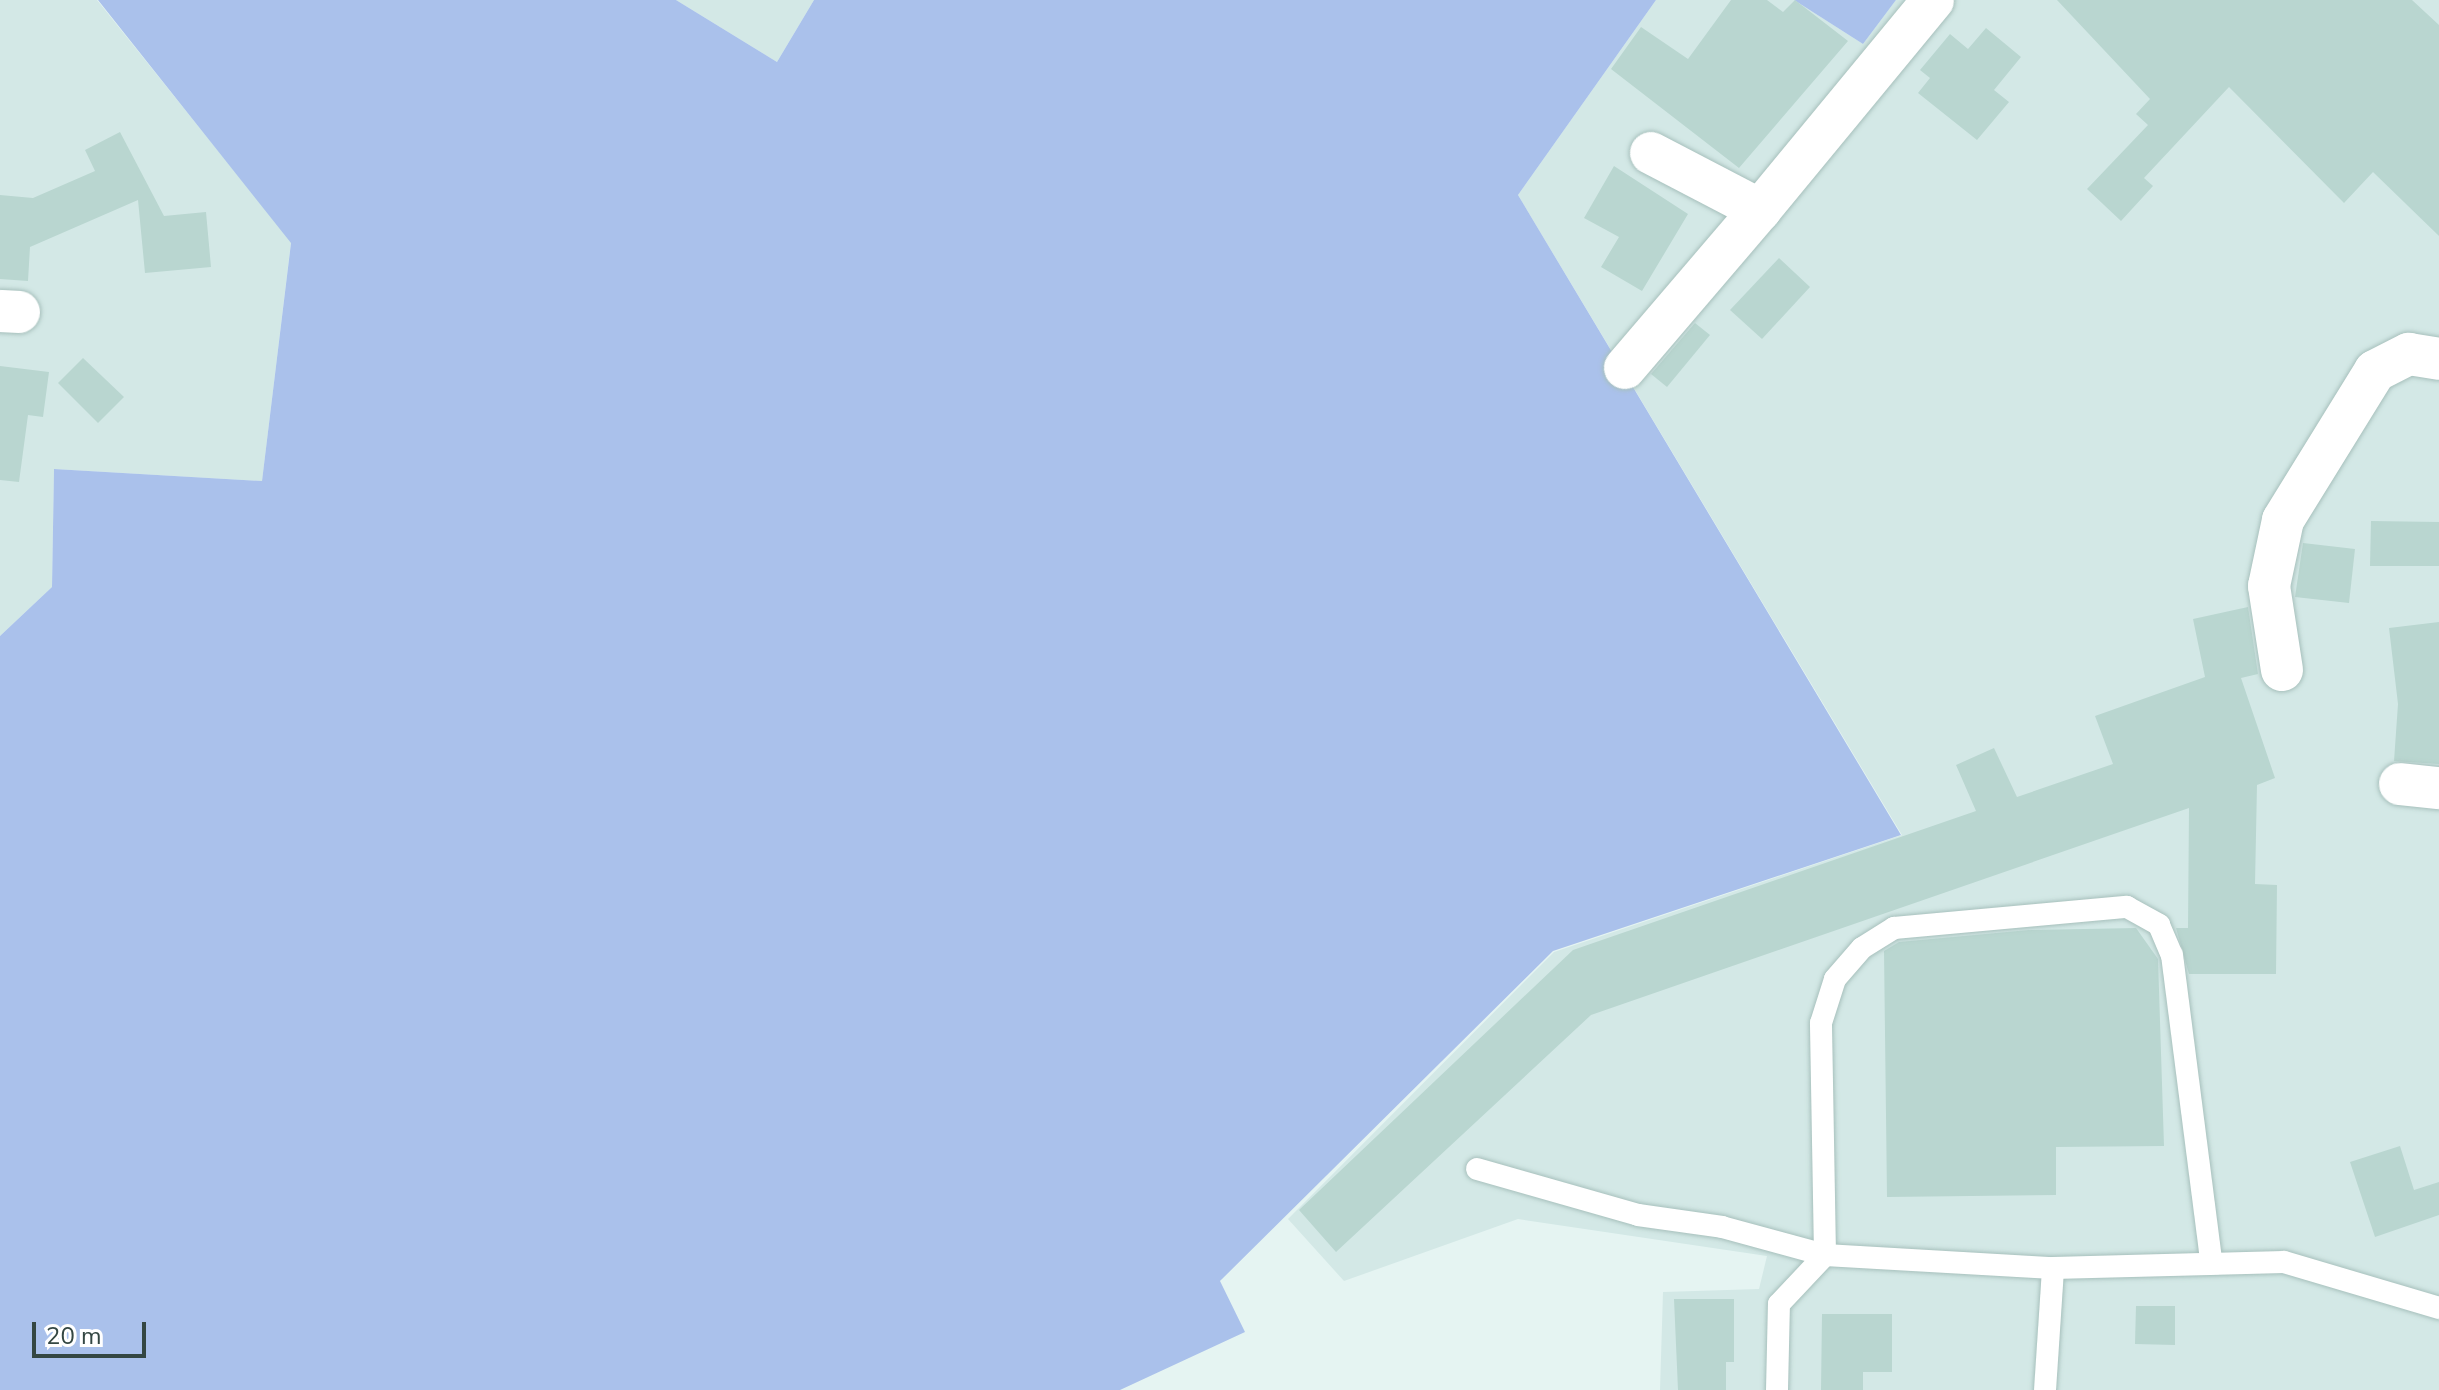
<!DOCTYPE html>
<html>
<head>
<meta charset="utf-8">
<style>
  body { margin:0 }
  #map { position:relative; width:2439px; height:1390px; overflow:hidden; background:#e5f4f2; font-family:"Nunito Sans",sans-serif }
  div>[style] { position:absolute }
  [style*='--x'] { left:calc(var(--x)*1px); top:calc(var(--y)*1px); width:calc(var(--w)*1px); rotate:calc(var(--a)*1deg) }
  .residential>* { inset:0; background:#d3e8e6 }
  .green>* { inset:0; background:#aac1eb }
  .building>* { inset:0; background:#b9d6d0 }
  .roads { filter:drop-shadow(0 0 2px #a7c0bc) drop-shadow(0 0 2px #a7c0bc) }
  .lane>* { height:22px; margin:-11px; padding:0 11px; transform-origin:11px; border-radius:11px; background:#fff }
  .street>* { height:42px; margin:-21px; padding:0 21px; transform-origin:21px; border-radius:21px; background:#fff }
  span { translate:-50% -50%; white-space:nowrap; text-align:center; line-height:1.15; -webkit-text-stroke:7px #fff; paint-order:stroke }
  .scale { position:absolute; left:32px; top:1322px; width:114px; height:36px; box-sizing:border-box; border:4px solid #344743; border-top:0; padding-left:10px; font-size:24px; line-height:28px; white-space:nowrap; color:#344743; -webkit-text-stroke:6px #fff; paint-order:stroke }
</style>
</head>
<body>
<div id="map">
  <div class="residential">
    <div style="clip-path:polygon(0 0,97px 0,291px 242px,262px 481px,54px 469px,52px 587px,0 636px)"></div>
    <div style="clip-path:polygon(676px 0,814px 0,777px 62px)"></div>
    <div style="clip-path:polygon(1656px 0,1794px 0,1863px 44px,1896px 0,2439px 0,2439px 1390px,1660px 1390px,1663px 1292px,1759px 1289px,1767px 1256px,1518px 1219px,1344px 1281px,1288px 1219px,1554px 952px,1902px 835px,1518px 195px)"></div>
  </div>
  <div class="green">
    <div style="clip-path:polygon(98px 0,676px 0,777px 62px,814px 0,1656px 0,1518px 195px,1901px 835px,1553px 951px,1220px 1281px,1245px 1332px,1120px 1390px,0 1390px,0 636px,52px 587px,54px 469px,262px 481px,291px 243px)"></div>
    <div style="clip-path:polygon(1794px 0,1896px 0,1863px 44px)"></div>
  </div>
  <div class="building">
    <div style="clip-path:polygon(1731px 0,1767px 0,1783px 12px,1795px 0,1848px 41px,1739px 168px,1611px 69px,1641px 27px,1688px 59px)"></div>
    <div style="clip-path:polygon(2057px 0,2412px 0,2439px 25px,2439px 236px,2373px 172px,2344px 203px,2229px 87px,2144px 178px,2153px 186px,2121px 221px,2087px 189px,2148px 125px,2136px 114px,2150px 99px)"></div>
    <div style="clip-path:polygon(1986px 28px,2021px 57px,1994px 90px,2009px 102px,1977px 140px,1918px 93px,1930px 78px,1920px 70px,1950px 34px,1968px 49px)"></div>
    <div style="clip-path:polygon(120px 132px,164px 216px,206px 212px,211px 267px,145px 273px,138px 200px,30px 247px,28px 281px,0 279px,0 195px,33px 198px,95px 171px,85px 150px)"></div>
    <div style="clip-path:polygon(1614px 166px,1688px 214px,1642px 291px,1601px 267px,1619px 237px,1584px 218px)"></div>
    <div style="clip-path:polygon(1779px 258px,1810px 287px,1762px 339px,1730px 310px)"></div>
    <div style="clip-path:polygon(1695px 323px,1710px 335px,1667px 387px,1651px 374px)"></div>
    <div style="clip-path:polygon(83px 358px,124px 397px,98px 423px,58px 383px)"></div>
    <div style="clip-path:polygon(0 366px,49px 372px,43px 417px,28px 415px,19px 482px,0 480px)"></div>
    <div style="clip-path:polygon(2371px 521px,2439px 522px,2439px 566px,2370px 566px)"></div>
    <div style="clip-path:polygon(2303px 543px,2355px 549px,2349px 603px,2295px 597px)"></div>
    <div style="clip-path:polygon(2248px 607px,2258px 674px,2241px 678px,2275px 778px,2257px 785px,2255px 884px,2277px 885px,2276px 974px,2189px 974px,2176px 928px,2188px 928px,2189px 808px,1591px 1015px,1336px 1252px,1299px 1210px,1573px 950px,1976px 811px,1956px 765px,1994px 748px,2017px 797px,2113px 764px,2095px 716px,2205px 677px,2193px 619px)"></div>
    <div style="clip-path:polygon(2439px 622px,2439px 764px,2394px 761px,2398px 704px,2389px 628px)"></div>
    <div style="clip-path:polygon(2136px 928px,2158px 959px,2164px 1146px,2056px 1147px,2056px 1195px,1887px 1197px,1884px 951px,1899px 942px,2029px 930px)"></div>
    <div style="clip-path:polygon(2400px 1146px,2414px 1190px,2439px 1182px,2439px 1215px,2375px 1237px,2350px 1162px)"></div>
    <div style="clip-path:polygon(1674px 1299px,1734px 1299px,1734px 1362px,1726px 1362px,1726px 1390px,1678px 1390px)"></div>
    <div style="clip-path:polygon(2136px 1306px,2175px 1306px,2175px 1345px,2135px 1344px)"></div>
    <div style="clip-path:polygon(1822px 1314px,1892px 1314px,1892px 1372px,1863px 1372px,1863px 1390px,1821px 1390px)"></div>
  </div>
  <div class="roads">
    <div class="lane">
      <div style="--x:1477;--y:1169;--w:167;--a:15.9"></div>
      <div style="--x:1638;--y:1215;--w:85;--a:8.1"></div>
      <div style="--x:1722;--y:1227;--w:107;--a:15.2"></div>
      <div style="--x:1825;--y:1255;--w:228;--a:3.3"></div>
      <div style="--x:2053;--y:1268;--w:231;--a:-1.5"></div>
      <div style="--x:2284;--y:1262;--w:162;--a:16.5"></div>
      <div style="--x:1777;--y:1390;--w:86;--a:-88.7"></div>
      <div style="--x:1779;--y:1304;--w:67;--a:-46.8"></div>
      <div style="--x:1825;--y:1255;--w:232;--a:-91"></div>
      <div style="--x:1821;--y:1023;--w:46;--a:-72.3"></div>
      <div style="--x:1835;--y:979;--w:41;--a:-48.9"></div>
      <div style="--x:1862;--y:948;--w:38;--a:-32"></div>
      <div style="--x:1894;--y:928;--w:234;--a:-5.2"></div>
      <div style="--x:2127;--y:907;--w:37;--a:29"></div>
      <div style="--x:2159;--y:925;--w:33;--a:67"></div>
      <div style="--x:2172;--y:955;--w:307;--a:82.7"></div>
      <div style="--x:2045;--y:1390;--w:122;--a:-86.2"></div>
    </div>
    <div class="street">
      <div style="--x:1651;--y:153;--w:123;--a:27.6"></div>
      <div style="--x:1760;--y:210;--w:272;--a:-50.5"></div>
      <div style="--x:0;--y:311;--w:19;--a:3"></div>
      <div style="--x:1625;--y:368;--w:208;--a:-49.5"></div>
      <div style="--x:2282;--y:670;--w:85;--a:-98.8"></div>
      <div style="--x:2269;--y:586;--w:67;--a:-78"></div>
      <div style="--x:2283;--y:520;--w:175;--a:-58.3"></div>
      <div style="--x:2375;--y:371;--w:38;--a:-27"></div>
      <div style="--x:2409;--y:354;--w:30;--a:9"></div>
      <div style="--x:2400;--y:784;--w:39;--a:6"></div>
    </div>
  </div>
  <div class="scale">20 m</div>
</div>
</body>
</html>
